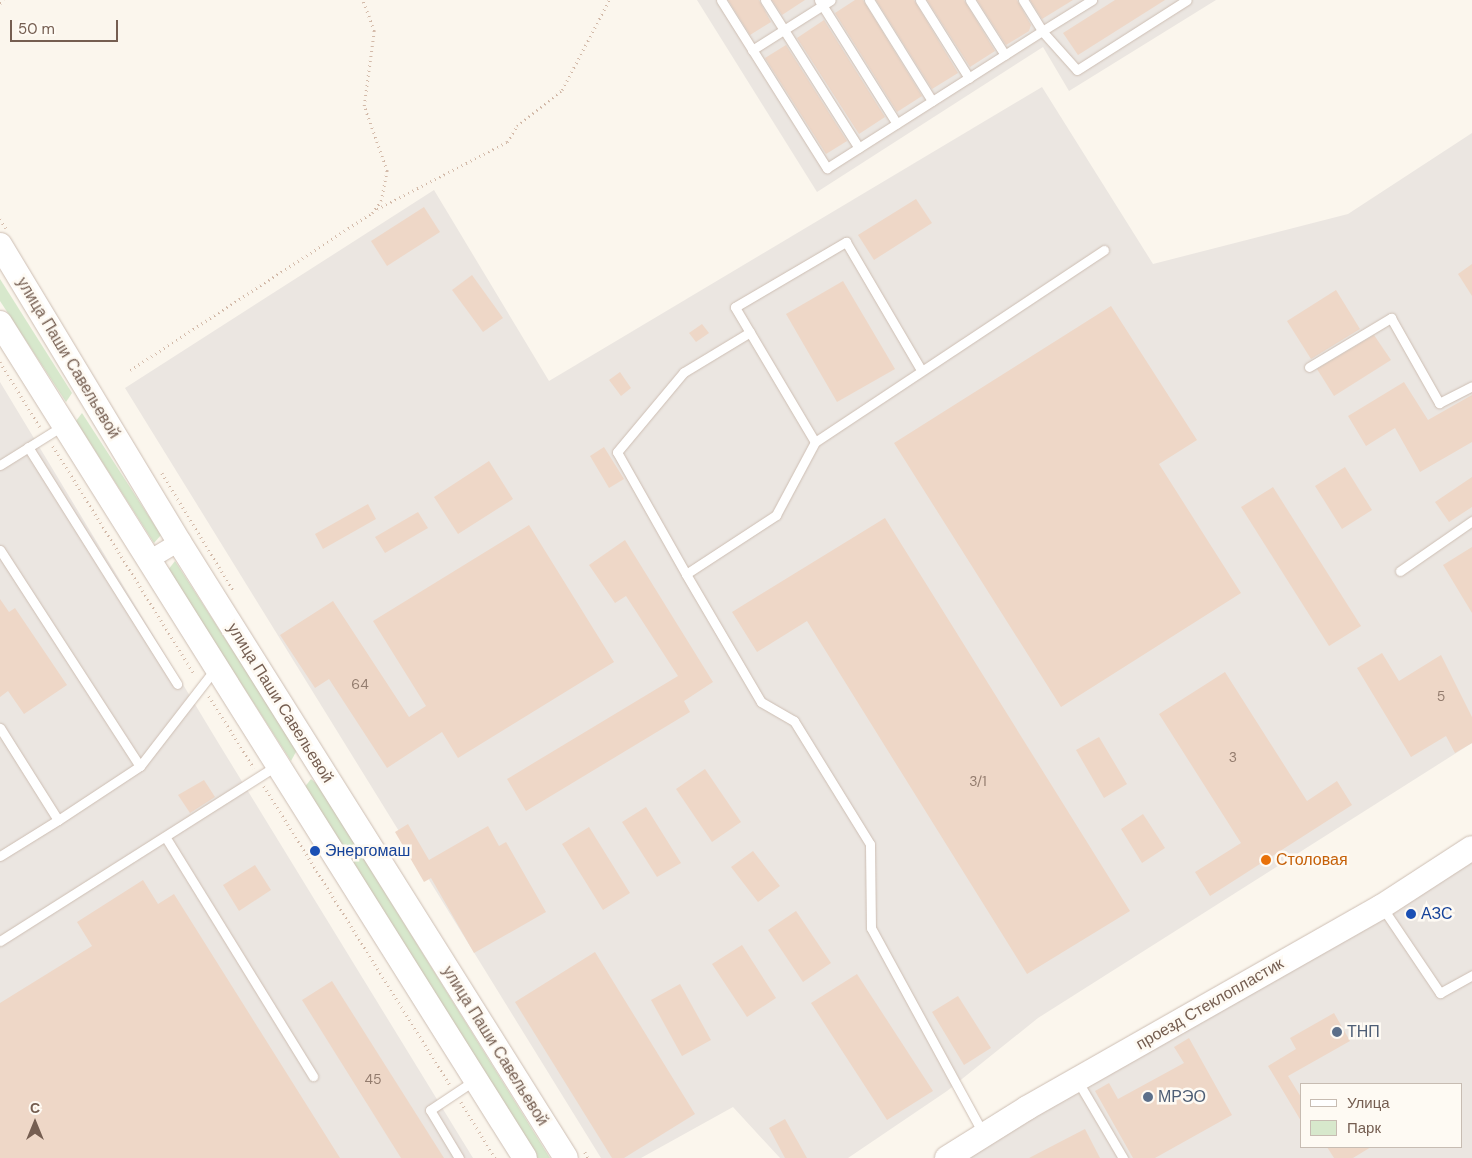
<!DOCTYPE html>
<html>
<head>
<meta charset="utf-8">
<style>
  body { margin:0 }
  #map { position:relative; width:1472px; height:1158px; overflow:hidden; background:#fbf6ed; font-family:"DM Sans",sans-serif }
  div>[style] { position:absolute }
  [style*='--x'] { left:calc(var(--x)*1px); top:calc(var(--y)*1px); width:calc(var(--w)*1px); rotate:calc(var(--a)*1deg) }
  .industrial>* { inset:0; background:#ebe6e1 }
  .green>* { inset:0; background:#d7e8cc }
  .building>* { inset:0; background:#eed7c7 }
  .path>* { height:2.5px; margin-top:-1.25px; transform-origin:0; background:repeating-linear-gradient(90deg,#d3baa9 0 1px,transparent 0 5px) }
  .roads { filter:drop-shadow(0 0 1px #cdbeb3) drop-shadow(0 0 1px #cdbeb3) }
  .lane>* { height:9px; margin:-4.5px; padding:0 4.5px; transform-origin:4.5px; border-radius:4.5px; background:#fff }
  .street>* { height:18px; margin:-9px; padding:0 9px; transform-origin:9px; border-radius:9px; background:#fff }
  .secondary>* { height:24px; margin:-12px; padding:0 12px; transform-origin:12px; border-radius:12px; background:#fff }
  .dots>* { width:14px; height:14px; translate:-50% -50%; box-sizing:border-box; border:2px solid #fefaf3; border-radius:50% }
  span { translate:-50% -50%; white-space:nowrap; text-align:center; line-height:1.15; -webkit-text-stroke:5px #fefaf3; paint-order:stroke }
  .number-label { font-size:14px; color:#937c6e }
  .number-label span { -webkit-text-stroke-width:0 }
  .street-label { font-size:16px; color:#755e51 }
  .transit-label { font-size:16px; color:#164399 }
  .left { translate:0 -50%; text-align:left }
  .food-label { font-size:16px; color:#c56008 }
  .service-label { font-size:16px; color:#4e5e75 }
  .legend { position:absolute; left:1300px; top:1083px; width:162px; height:65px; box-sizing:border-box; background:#fefaf3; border:1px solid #c7bcb2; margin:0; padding:6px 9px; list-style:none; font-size:15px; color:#755e51 }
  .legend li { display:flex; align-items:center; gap:10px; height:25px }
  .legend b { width:25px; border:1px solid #c7bcb2 }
  .north { position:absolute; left:10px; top:1098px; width:50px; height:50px; -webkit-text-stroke:4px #fefaf3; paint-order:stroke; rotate:0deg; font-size:14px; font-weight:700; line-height:20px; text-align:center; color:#755e51 }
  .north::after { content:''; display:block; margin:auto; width:18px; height:22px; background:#755e51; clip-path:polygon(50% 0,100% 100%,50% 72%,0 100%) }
  .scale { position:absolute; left:10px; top:20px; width:108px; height:22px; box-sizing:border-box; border:2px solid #755e51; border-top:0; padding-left:6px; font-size:15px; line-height:18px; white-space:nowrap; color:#755e51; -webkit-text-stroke:4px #fefaf3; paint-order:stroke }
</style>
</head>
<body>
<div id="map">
  <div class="industrial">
    <div style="clip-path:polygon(697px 0,1216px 0,1069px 91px,1043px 47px,817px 192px)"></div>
    <div style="clip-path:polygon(1042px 87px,1153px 264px,1348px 214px,1472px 133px,1472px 743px,1038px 1018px,947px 1091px,848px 1158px,780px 1158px,733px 1107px,641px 1158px,601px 1158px,125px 388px,434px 190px,549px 381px)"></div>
    <div style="clip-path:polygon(0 382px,219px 744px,473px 1158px,0 1158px)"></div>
    <div style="clip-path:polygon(evenodd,1472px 854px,1472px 1158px,966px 1158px,1472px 854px,1301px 1084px,1461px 1084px,1461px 1147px,1301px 1147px,1301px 1084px)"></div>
  </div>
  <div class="green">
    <div style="clip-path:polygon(0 279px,72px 393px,66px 402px,0 301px)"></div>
    <div style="clip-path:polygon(82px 413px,161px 535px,154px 543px,76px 421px)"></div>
    <div style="clip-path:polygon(175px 561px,297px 750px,291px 761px,168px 570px)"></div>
    <div style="clip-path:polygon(311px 779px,318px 785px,550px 1158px,532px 1158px,304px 788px)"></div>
  </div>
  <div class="building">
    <div style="clip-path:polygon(728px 0,759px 0,771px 22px,750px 35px)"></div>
    <div style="clip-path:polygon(772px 0,805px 0,782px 15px)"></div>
    <div style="clip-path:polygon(855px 0,863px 0,922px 96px,897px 112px,835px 13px)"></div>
    <div style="clip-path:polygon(876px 0,914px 0,958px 73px,932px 89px)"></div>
    <div style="clip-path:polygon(927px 0,964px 0,995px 51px,970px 67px)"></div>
    <div style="clip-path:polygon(977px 0,1017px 0,1031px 25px,1029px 31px,1006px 45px)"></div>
    <div style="clip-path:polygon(1030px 0,1073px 0,1042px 19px)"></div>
    <div style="clip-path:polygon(1115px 0,1165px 0,1078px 55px,1063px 33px)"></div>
    <div style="clip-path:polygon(824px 20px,885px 117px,859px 134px,797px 38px)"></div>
    <div style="clip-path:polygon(786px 45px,847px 141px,826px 154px,765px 58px)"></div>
    <div style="clip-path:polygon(916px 199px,932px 223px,874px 260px,858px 235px)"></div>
    <div style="clip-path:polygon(424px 207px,440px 232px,387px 266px,371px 241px)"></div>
    <div style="clip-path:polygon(1472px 264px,1472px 296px,1458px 274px)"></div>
    <div style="clip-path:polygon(472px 275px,503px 318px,483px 332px,452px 290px)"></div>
    <div style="clip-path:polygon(843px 281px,895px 369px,837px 402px,786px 314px)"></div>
    <div style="clip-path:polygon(1336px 290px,1360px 329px,1311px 359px,1287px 321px)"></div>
    <div style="clip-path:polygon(1111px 306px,1197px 440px,1159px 464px,1241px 593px,1061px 707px,894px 443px)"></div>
    <div style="clip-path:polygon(702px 324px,709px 333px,696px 342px,689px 333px)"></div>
    <div style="clip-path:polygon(1374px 335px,1391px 360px,1334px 396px,1317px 369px)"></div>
    <div style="clip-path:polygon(620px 372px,631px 388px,621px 396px,609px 380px)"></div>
    <div style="clip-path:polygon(1404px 382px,1428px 420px,1472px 395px,1472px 442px,1420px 472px,1395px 428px,1366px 446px,1348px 416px)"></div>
    <div style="clip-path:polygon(604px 447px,624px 479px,609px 488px,590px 456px)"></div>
    <div style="clip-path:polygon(489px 461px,513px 499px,458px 534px,434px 497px)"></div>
    <div style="clip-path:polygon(1345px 467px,1372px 510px,1342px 529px,1315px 486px)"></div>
    <div style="clip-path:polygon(1472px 477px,1472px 507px,1449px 522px,1435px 502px)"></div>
    <div style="clip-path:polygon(1273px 487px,1361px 626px,1329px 646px,1241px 507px)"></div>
    <div style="clip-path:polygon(368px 504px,376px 519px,323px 549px,315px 534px)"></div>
    <div style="clip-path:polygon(418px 512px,428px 528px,385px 553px,375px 537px)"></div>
    <div style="clip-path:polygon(885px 518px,1130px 911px,1027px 974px,807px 621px,757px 652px,732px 612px)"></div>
    <div style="clip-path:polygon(529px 525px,614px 662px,458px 758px,442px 732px,387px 768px,329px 679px,315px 688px,280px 635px,333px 601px,409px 717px,426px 706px,373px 621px)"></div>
    <div style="clip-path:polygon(625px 540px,713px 682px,684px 701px,690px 712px,526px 811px,507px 779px,678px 676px,626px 596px,615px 603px,589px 565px)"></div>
    <div style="clip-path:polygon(1472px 547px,1472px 613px,1443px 565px)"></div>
    <div style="clip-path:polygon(0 599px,9px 612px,15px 608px,67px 685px,24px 714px,8px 691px,0 697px)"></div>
    <div style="clip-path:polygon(1382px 653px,1399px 681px,1441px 655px,1472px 717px,1472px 743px,1455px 753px,1446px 736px,1411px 757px,1357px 668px)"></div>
    <div style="clip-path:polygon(1225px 672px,1307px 801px,1337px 781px,1352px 805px,1210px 896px,1195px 872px,1241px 843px,1159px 714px)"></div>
    <div style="clip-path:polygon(1099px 737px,1127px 784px,1104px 798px,1076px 750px)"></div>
    <div style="clip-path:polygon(705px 769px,741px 822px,712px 842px,676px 789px)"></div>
    <div style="clip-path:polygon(204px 780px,215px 797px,190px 813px,178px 795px)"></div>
    <div style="clip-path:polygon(646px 807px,681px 863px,657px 877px,622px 822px)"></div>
    <div style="clip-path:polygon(1143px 814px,1165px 848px,1142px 863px,1121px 829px)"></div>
    <div style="clip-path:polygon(408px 824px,429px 860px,488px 826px,499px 846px,506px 842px,546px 912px,474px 953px,431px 878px,424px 882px,395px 832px)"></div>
    <div style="clip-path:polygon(589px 827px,630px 893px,603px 910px,562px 844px)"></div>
    <div style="clip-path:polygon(753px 851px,780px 886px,758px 902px,731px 867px)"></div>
    <div style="clip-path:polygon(255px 865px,271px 890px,239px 911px,223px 885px)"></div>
    <div style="clip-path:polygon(143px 880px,158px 904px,174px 894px,340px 1158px,0 1158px,0 1003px,92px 946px,77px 922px)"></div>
    <div style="clip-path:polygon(796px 911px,831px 963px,803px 982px,768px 930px)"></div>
    <div style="clip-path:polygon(742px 945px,776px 998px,747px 1017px,712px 964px)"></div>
    <div style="clip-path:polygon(595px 952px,695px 1114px,624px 1158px,612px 1158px,515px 1002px)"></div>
    <div style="clip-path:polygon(857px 974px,933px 1091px,887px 1120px,811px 1003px)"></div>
    <div style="clip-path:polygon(332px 981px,444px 1158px,401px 1158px,302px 1000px)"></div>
    <div style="clip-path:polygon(680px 984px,711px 1040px,682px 1056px,651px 1000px)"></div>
    <div style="clip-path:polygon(958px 996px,991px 1048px,964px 1065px,932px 1012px)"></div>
    <div style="clip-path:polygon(1334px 1013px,1350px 1041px,1288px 1076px,1301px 1097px,1301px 1121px,1268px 1066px,1296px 1049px,1290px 1038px)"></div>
    <div style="clip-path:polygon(1189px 1038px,1232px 1115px,1155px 1158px,1133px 1158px,1095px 1091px,1109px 1083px,1118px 1099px,1184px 1063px,1174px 1047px)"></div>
    <div style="clip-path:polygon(785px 1119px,807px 1158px,785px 1158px,769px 1128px)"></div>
    <div style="clip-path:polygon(1085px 1129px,1100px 1158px,1029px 1158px)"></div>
    <div style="clip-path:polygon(1327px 1147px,1371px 1147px,1353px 1158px,1334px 1158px)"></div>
  </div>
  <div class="path">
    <div style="--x:0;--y:3;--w:5;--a:-37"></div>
    <div style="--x:377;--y:209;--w:146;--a:-27.3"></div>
    <div style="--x:507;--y:142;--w:19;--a:-58"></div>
    <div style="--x:517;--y:126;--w:58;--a:-38.7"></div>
    <div style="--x:562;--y:90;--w:102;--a:-62.4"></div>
    <div style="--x:0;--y:219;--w:11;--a:56"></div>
    <div style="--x:0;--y:362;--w:76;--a:58.4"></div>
    <div style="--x:130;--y:370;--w:288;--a:-33"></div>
    <div style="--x:372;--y:213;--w:15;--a:-53"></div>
    <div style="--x:381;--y:201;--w:31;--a:-79"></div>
    <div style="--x:387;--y:171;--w:69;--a:-109.5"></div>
    <div style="--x:364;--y:106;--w:76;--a:-82.4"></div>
    <div style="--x:374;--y:31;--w:33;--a:-110"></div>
    <div style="--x:53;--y:446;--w:269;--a:58.2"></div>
    <div style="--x:162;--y:473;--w:137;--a:58.7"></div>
    <div style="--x:209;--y:696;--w:85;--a:58"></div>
    <div style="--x:264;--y:786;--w:352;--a:58.1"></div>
    <div style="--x:461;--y:1102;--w:66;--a:58.7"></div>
    <div style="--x:585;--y:1152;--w:7;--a:63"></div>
  </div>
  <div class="roads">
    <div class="lane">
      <div style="--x:721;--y:0;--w:199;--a:57.8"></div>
      <div style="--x:827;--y:168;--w:255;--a:-32.5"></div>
      <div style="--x:1042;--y:31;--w:52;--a:48.1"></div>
      <div style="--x:1077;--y:70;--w:130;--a:-32.5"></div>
      <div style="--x:765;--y:0;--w:175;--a:57.6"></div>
      <div style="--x:819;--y:0;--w:146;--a:57.8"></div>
      <div style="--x:869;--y:0;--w:119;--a:58"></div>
      <div style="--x:920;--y:0;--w:92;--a:57.9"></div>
      <div style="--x:970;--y:0;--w:65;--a:57.5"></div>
      <div style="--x:1023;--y:0;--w:36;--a:58"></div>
      <div style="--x:1042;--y:31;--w:59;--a:-31.8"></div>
      <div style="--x:752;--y:50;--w:93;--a:-32.3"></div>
      <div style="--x:1309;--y:367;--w:96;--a:-30.9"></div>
      <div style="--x:1391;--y:318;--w:98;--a:60.5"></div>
      <div style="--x:1439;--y:403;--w:37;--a:-27"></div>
      <div style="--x:815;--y:442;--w:157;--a:-120.7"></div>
      <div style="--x:735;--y:307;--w:129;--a:-30.4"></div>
      <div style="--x:846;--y:242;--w:148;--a:59.6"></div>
      <div style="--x:28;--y:447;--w:280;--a:57.8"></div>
      <div style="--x:0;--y:465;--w:75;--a:-32"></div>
      <div style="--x:0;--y:550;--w:257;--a:57.1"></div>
      <div style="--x:140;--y:766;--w:98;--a:146.6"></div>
      <div style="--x:58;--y:820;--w:109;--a:-122.2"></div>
      <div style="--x:1400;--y:571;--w:88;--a:-34.8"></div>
      <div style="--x:686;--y:574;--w:140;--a:-119.5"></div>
      <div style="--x:617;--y:452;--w:104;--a:-50.1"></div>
      <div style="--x:684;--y:372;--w:77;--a:-31.2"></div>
      <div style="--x:140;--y:766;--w:123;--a:-52.3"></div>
      <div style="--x:166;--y:838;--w:280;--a:58.3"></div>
      <div style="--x:0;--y:856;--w:68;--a:-31.8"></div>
      <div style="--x:1382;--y:907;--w:104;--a:56"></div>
      <div style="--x:1440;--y:993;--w:37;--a:-29"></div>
      <div style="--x:0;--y:941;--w:328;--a:-32.4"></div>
      <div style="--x:1077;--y:1080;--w:91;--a:59.5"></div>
      <div style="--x:984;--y:1135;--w:236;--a:-118.6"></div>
      <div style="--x:871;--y:928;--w:84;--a:-90.7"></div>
      <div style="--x:870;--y:844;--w:145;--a:-121.7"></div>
      <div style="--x:794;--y:721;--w:38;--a:-150"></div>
      <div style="--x:761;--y:702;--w:148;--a:-120.4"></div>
      <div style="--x:686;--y:574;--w:108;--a:-33.2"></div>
      <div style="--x:776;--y:515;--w:83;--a:-61.9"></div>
      <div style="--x:815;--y:442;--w:347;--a:-33.6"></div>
      <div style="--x:459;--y:1158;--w:56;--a:-121.1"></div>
      <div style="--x:430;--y:1110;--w:54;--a:-33.7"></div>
    </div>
    <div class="street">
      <div style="--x:149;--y:560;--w:35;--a:-31"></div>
    </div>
    <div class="secondary">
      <div style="--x:0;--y:245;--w:347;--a:58.9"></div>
      <div style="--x:179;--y:542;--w:727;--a:57.86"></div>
      <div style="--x:0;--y:323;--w:986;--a:57.84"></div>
      <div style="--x:947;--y:1158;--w:94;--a:-32"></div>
      <div style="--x:1027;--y:1108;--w:407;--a:-29.6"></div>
      <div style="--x:1381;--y:907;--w:108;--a:-33"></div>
    </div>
  </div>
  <div class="dots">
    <div style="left:315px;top:851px;background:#1a4fb4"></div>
    <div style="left:1266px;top:860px;background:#e8710a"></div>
    <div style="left:1411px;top:914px;background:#1a4fb4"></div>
    <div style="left:1337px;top:1032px;background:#5c6f8a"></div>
    <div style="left:1148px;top:1097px;background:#5c6f8a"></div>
  </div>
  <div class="number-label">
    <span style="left:360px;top:684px">64</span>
    <span style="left:1441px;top:696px">5</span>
    <span style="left:1233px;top:757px">3</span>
    <span style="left:978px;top:781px">3/1</span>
    <span style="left:373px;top:1079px">45</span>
  </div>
  <div class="street-label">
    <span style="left:68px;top:358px;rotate:59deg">улица Паши Савельевой</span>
    <span style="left:280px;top:703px;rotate:58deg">улица Паши Савельевой</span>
    <span style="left:1210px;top:1004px;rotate:-30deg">проезд Стеклопластик</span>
    <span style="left:495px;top:1046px;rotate:58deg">улица Паши Савельевой</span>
  </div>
  <div class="transit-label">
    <span class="left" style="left:325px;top:851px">Энергомаш</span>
    <span class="left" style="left:1421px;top:914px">АЗС</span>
  </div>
  <div class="food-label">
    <span class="left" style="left:1276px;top:860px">Столовая</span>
  </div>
  <div class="service-label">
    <span class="left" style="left:1347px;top:1032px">ТНП</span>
    <span class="left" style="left:1158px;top:1097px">МРЭО</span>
  </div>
  <ul class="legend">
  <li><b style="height:6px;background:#fff"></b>Улица</li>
  <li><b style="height:14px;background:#d7e8cc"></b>Парк</li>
  </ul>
  <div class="north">С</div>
  <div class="scale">50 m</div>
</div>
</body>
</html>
